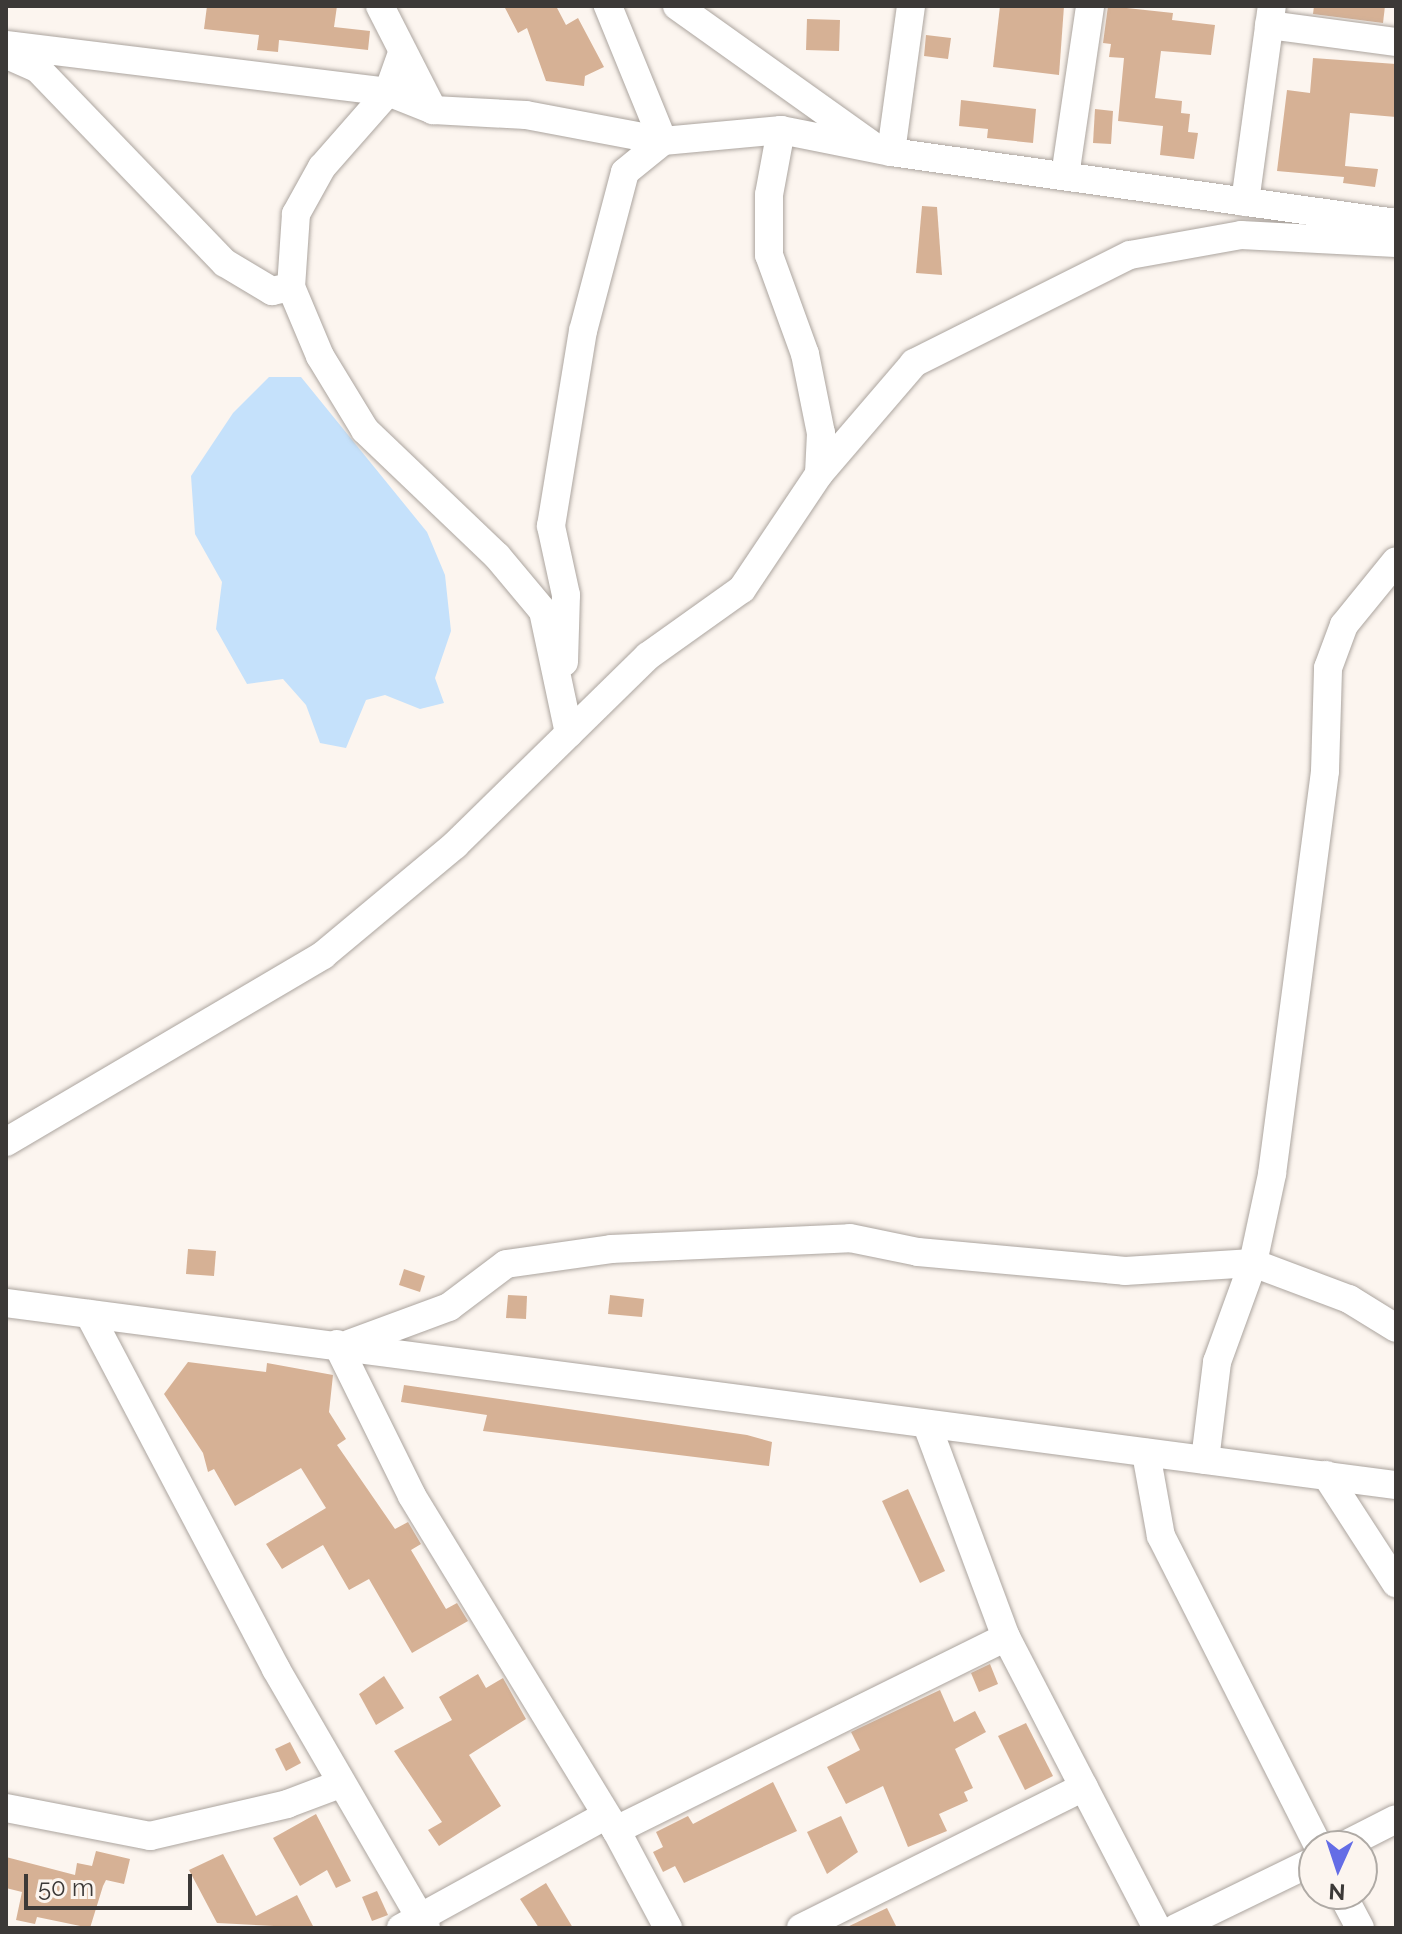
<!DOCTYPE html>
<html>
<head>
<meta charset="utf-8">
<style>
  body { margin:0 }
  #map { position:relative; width:1402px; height:1934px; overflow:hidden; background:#fcf5ef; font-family:Raleway,sans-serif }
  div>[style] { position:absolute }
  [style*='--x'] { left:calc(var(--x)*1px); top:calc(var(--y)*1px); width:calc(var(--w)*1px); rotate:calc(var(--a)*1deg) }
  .water>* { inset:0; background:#c5e1fb }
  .building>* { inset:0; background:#d6b195 }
  .roads { filter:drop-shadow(0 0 2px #aca59f) drop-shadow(0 0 2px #aca59f) }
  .minor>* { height:28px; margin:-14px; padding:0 14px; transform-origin:14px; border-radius:14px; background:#fff }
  span { translate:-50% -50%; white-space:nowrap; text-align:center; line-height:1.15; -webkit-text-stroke:8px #fcf5ef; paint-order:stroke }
  .frame { position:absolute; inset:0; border:8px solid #3c3937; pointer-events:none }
  .north { position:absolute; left:1298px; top:1830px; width:80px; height:80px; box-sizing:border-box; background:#fcf5ef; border:2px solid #afaaa5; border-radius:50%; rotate:183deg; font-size:22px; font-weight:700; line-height:32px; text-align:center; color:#3c3937 }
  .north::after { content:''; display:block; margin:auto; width:28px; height:36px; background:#646de6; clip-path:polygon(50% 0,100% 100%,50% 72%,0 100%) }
  .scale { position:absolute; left:24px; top:1874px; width:168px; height:36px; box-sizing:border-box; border:4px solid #3c3937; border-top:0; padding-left:10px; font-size:24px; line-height:28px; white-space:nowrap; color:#3c3937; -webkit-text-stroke:6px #fcf5ef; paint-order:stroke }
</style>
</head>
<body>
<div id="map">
  <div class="water">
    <div style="clip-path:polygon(269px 377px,301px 377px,427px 532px,445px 575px,451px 631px,435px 678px,444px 703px,420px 709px,385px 695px,366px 700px,346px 748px,320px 743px,306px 705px,283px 679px,247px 684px,216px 629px,222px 582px,195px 534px,191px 476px,233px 413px)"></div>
  </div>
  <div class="building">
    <div style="clip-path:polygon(207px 6px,337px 6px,334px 27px,370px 31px,368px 50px,279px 40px,278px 52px,257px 50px,259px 35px,204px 29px)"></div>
    <div style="clip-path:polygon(504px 6px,556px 6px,566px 25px,578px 18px,604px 67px,585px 76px,584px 86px,546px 81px,527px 28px,518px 33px)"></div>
    <div style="clip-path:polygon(1000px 6px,1064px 6px,1059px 75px,993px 67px)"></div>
    <div style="clip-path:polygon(1108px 6px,1173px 13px,1172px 20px,1215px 25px,1211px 55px,1161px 51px,1155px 98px,1182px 101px,1181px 113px,1190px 114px,1188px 132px,1198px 133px,1194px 159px,1160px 155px,1163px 126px,1118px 121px,1124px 58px,1109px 57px,1111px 44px,1103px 43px)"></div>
    <div style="clip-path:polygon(1314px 6px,1385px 6px,1383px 23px,1313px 14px)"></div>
    <div style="clip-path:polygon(807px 19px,840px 20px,839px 51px,806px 50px)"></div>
    <div style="clip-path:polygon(926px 35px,951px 38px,948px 59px,924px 56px)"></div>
    <div style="clip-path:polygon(1313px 58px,1396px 64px,1396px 117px,1350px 113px,1345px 166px,1378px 169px,1375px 187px,1343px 183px,1344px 177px,1277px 171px,1287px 90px,1310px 93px)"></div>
    <div style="clip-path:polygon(961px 100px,1036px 109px,1033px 143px,987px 138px,988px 129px,959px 126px)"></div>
    <div style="clip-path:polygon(1095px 109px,1113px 111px,1111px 144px,1093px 143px)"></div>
    <div style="clip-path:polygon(922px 206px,937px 207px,942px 275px,916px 273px)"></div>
    <div style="clip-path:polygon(188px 1249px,216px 1251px,214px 1276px,186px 1274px)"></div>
    <div style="clip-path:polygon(404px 1269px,425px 1276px,420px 1292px,399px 1285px)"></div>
    <div style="clip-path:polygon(508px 1295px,527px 1296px,526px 1319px,506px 1318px)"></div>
    <div style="clip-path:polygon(610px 1295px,644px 1299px,642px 1317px,608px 1314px)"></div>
    <div style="clip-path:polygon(188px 1362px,266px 1372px,267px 1363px,333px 1375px,329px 1412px,346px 1439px,337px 1445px,395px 1529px,408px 1522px,421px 1544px,411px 1550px,446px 1609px,457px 1603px,468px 1621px,412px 1653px,369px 1579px,349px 1590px,323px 1545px,282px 1569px,266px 1544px,326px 1508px,301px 1468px,235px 1506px,214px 1469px,208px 1472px,203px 1453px,164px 1394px)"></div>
    <div style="clip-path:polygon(404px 1385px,747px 1435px,772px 1442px,769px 1466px,483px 1431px,487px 1415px,401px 1402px)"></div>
    <div style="clip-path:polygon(908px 1489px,945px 1571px,920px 1583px,882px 1501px)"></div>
    <div style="clip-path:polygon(990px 1664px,998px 1684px,979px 1692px,971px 1673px)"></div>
    <div style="clip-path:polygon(478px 1674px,486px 1688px,503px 1678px,526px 1719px,469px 1755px,501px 1806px,439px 1846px,428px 1830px,442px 1822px,394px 1751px,452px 1720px,439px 1697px)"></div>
    <div style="clip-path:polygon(384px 1676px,404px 1708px,376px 1725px,359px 1694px)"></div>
    <div style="clip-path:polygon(940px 1690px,954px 1722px,975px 1711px,986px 1732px,955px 1749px,973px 1788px,964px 1792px,968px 1801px,939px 1814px,947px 1831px,908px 1847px,883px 1786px,846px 1804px,827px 1767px,860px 1750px,851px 1732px)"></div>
    <div style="clip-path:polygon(1026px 1723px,1053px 1776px,1025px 1790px,998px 1736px)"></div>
    <div style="clip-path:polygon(290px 1742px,301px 1763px,286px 1771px,275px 1749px)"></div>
    <div style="clip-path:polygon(773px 1782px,797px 1831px,684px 1883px,675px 1866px,663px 1872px,653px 1852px,663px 1847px,656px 1832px,688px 1816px,693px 1824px)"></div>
    <div style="clip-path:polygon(316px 1814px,351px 1881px,336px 1888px,327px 1870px,300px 1886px,273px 1838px)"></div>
    <div style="clip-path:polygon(841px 1816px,858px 1852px,827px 1874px,807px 1832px)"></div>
    <div style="clip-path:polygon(96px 1851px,130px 1859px,124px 1884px,106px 1880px,103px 1886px,90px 1928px,37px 1917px,35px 1924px,16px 1920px,22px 1892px,6px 1888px,6px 1857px,75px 1875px,77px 1863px,92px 1866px)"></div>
    <div style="clip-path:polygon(223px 1854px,256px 1916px,297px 1895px,314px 1928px,217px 1923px,189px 1870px)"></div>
    <div style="clip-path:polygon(546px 1883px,573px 1928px,539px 1928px,520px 1899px)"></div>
    <div style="clip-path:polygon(377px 1891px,388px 1915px,372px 1921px,362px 1897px)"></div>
    <div style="clip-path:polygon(887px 1908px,897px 1928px,845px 1928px)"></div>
  </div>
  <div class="roads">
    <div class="minor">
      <div style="--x:380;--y:6;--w:117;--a:63"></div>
      <div style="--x:677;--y:6;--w:239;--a:35.5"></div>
      <div style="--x:1269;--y:25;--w:128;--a:7.6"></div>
      <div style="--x:6;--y:45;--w:385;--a:7"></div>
      <div style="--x:388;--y:92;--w:48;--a:21.8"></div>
      <div style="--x:433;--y:110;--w:93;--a:3.1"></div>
      <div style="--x:526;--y:115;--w:139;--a:10.7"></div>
      <div style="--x:663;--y:141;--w:119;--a:-5.3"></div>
      <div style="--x:781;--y:130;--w:112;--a:11.3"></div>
      <div style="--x:891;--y:152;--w:510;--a:8"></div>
      <div style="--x:402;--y:53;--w:41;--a:109.7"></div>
      <div style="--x:388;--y:92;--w:100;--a:131.3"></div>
      <div style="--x:322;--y:167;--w:54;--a:119"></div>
      <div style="--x:296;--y:214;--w:73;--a:93.9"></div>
      <div style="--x:291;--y:287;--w:75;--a:67.2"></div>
      <div style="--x:320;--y:356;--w:87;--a:58.7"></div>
      <div style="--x:365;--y:430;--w:182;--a:43.7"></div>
      <div style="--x:497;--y:556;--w:72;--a:50.1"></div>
      <div style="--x:543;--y:611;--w:125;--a:78"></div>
      <div style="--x:7;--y:55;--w:34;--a:24"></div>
      <div style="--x:38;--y:69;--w:269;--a:46.1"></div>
      <div style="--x:225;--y:263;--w:55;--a:30.8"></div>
      <div style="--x:272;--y:291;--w:19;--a:-12"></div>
      <div style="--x:781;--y:130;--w:66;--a:100.5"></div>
      <div style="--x:769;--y:195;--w:60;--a:90"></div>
      <div style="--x:769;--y:255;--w:105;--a:70"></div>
      <div style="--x:805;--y:354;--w:81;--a:78.6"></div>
      <div style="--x:821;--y:433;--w:41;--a:92.8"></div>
      <div style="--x:891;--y:152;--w:147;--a:-82.2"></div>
      <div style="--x:1065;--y:176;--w:172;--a:-81.6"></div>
      <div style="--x:1245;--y:202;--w:198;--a:-82.2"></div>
      <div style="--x:564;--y:662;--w:67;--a:-88.3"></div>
      <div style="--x:566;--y:595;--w:71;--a:-102.3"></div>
      <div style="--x:551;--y:526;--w:198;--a:-80.7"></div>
      <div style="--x:583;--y:331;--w:164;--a:-75.2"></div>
      <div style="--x:625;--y:172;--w:49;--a:-39.2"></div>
      <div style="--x:663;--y:141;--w:146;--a:-112.2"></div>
      <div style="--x:6;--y:1142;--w:368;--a:-30.5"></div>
      <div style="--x:323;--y:955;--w:172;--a:-39.8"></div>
      <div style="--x:455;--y:845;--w:270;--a:-44.4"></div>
      <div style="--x:648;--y:656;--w:115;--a:-35.5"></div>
      <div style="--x:742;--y:589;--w:138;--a:-56.2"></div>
      <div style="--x:819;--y:474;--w:146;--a:-49.4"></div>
      <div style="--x:914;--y:363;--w:241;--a:-26.6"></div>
      <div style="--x:1130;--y:255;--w:113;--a:-10.2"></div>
      <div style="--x:1241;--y:235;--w:155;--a:3"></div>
      <div style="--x:6;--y:1303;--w:1402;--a:7.46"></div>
      <div style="--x:89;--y:1314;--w:401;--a:62.2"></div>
      <div style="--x:276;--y:1669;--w:299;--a:59.9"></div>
      <div style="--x:337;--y:1344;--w:169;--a:63.7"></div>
      <div style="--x:412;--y:1496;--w:391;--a:58.6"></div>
      <div style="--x:616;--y:1830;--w:111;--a:62"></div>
      <div style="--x:349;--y:1344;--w:107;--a:-20.3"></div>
      <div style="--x:449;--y:1307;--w:71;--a:-37"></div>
      <div style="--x:506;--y:1264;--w:106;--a:-8.1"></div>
      <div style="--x:611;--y:1249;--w:239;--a:-2.6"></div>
      <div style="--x:850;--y:1238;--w:69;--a:11.6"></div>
      <div style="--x:918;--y:1252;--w:208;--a:5.2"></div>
      <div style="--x:1125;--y:1271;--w:128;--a:-3.6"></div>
      <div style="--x:1253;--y:1263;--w:103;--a:20.6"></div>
      <div style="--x:1349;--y:1299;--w:55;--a:31.7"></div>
      <div style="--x:927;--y:1425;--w:226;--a:69.6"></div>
      <div style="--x:1006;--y:1637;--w:328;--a:62.6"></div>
      <div style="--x:1146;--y:1453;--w:84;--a:79.8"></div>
      <div style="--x:1161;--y:1536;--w:347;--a:63.1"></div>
      <div style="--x:1205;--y:1460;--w:99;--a:-83"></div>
      <div style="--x:1217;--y:1362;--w:105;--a:-70"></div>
      <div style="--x:1253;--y:1263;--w:91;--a:-77.9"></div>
      <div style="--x:1272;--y:1174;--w:406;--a:-82.5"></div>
      <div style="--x:1325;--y:771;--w:103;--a:-88.3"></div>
      <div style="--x:1328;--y:668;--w:46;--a:-69.6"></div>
      <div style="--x:1344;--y:625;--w:82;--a:-50.9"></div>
      <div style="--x:1326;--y:1475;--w:129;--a:57.1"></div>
      <div style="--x:6;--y:1808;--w:147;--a:11"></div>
      <div style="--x:150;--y:1836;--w:141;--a:-13.1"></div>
      <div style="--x:287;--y:1804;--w:57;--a:-20.7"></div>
      <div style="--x:616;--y:1830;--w:435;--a:-26.3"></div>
      <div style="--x:1343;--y:1846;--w:59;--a:-27"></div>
      <div style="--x:1342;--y:1894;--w:38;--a:62"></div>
      <div style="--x:401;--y:1928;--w:233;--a:-28.8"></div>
      <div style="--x:801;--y:1928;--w:316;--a:-26.5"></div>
      <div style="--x:1176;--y:1928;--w:153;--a:-25.9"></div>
    </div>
  </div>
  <div class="frame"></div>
  <div class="north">N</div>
  <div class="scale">50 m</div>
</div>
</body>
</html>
